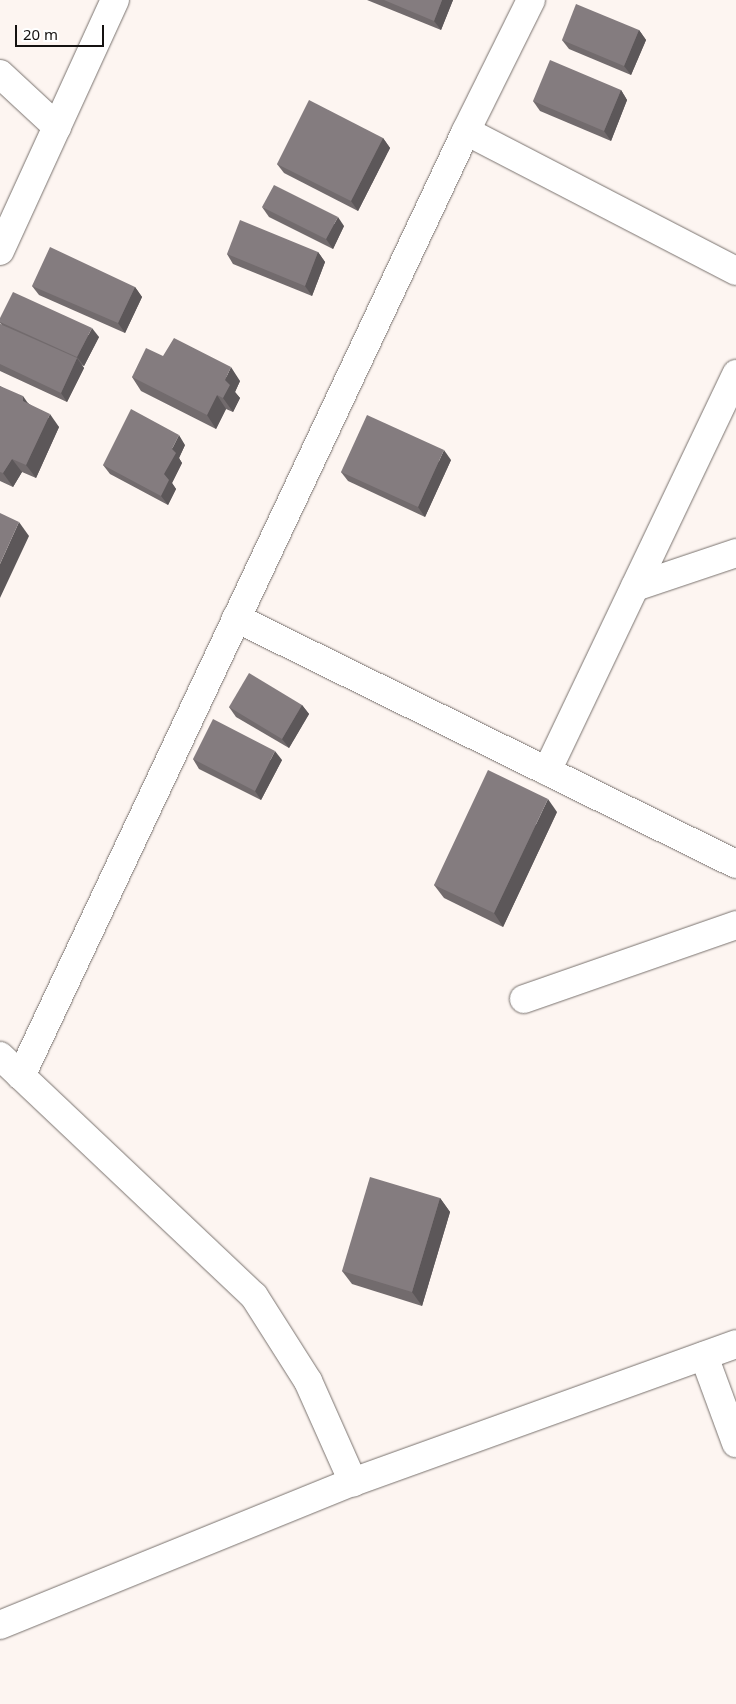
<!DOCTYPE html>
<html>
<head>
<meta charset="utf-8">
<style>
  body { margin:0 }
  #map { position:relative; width:736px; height:1704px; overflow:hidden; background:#fdf5f1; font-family:"Noto Sans",sans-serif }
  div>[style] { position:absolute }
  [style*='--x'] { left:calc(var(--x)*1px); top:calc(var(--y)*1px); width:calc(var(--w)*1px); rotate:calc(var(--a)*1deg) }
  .roads { filter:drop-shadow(0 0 1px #79726e) drop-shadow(0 0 1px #79726e) }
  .minor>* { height:28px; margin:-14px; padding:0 14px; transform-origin:14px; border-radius:14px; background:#fff }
  .tertiary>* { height:28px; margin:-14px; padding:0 14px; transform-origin:14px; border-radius:14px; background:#fff }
  .wall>* { inset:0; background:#726b6d }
  .shaded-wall>* { inset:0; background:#5c5759 }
  .building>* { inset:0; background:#847c7f }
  span { translate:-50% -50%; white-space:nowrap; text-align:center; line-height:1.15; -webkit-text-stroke:4px #fff; paint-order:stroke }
  .scale { position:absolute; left:15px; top:25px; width:89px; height:22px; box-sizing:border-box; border:2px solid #151211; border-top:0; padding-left:6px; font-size:15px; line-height:18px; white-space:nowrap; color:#151211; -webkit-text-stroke:4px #fff; paint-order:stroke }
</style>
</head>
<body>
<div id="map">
  <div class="roads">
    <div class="minor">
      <div style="--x:0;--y:74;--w:78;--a:42.9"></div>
      <div style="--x:466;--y:131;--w:304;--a:27.4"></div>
      <div style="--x:0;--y:251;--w:276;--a:-65.4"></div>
      <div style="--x:635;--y:587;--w:107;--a:-18.6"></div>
      <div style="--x:236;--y:618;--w:557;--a:26.2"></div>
      <div style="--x:547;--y:771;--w:440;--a:-64.5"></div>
      <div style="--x:524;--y:999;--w:225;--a:-19.2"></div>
      <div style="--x:21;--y:1076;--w:1045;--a:-64.78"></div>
      <div style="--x:466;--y:131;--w:146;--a:-63.6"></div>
      <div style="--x:704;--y:1356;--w:93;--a:69.8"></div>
    </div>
    <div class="tertiary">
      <div style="--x:0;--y:1056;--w:349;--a:43.4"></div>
      <div style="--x:254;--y:1296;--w:101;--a:57.6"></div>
      <div style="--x:308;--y:1381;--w:111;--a:66"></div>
      <div style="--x:0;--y:1625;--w:381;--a:-22.1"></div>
      <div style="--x:353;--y:1482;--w:407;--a:-19.8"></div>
    </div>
  </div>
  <div class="wall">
    <div style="clip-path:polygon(367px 0,453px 0,441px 30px)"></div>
    <div style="clip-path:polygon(639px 30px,646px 40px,631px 75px,569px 49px,562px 40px)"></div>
    <div style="clip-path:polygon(621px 90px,627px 100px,611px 141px,540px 111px,533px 101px)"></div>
    <div style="clip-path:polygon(383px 138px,390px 148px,358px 211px,284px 173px,277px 164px)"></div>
    <div style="clip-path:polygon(262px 207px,344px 226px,333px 249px,269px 217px)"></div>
    <div style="clip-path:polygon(318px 252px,325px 262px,312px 296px,233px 264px,227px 254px)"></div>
    <div style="clip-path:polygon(32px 286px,135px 287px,142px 297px,125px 333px,39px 295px)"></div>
    <div style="clip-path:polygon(0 318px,99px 337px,84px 366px,82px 365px,84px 368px,67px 402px,0 371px,0 324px,2px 325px,0 323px)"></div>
    <div style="clip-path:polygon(163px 356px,240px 381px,235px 392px,240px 398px,233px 412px,226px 409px,216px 429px,141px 391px,132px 377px)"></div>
    <div style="clip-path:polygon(0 386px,28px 403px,59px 427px,36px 478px,22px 472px,13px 487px,0 481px)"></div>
    <div style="clip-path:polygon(185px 445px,179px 458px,182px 463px,172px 483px,176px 489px,168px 505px,110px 474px,103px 465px)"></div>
    <div style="clip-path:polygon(451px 460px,425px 517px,348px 481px,341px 472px)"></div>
    <div style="clip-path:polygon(302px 705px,309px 714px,289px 748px,236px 717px,229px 707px)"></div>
    <div style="clip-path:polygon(193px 759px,282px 760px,261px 800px,199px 769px)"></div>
    <div style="clip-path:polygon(557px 812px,503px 927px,444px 898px,434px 885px)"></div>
    <div style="clip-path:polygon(440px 1198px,450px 1212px,422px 1306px,352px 1284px,342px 1271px)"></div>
  </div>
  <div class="shaded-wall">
    <div style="clip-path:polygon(442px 0,453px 0,441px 30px,434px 21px)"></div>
    <div style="clip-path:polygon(639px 30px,646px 40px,631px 75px,624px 66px)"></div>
    <div style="clip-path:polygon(621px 90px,627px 100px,611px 141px,604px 131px)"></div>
    <div style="clip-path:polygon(383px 138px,390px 148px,358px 211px,351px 201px)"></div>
    <div style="clip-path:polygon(338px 217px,344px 226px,333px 249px,326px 239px)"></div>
    <div style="clip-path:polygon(318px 252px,325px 262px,312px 296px,305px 286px)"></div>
    <div style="clip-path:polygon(135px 287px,142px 297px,125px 333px,118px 323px)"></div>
    <div style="clip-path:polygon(92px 328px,99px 337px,84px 366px,77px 357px)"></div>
    <div style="clip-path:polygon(77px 358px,84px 368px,67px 402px,61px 393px)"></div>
    <div style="clip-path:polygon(231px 367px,240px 381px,235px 392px,240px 398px,233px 412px,223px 398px,225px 380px)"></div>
    <div style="clip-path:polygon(217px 395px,226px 409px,216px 429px,207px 415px)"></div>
    <div style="clip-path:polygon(23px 396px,32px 409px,23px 401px)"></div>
    <div style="clip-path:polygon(50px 414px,59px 427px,36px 478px,26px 465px)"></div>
    <div style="clip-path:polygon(179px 435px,185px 445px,179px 458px,182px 463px,172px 483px,176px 489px,168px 505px,161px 496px,164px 474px,172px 449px)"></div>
    <div style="clip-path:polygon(444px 450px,451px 460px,425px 517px,418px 507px)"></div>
    <div style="clip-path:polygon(12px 459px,22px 472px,13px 487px,3px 473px)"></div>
    <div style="clip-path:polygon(19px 522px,29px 536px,0 598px,0 564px)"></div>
    <div style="clip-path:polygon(302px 705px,309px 714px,289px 748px,282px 739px)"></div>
    <div style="clip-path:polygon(275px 751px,282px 760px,261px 800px,255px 791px)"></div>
    <div style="clip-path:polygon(548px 799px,557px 812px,503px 927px,494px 913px)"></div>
    <div style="clip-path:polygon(440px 1198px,450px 1212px,422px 1306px,412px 1292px)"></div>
  </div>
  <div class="building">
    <div style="clip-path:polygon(384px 0,442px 0,434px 21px)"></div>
    <div style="clip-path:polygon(576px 4px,639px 30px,624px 66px,562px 40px)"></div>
    <div style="clip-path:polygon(550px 60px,621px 90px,604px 131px,533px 101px)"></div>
    <div style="clip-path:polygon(309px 100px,383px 138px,351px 201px,277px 164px)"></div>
    <div style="clip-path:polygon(274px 185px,338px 217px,326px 239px,262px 207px)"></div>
    <div style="clip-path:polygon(240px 220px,318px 252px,305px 286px,227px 254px)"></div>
    <div style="clip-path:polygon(50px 247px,135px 287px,118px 323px,32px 286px)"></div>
    <div style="clip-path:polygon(13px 292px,92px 328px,77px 357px,0 322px,0 318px)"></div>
    <div style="clip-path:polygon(0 324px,77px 358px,61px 393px,0 364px)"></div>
    <div style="clip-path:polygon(174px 338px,231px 367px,225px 380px,230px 385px,223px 398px,217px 395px,207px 415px,132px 377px,146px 348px,163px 356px)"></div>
    <div style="clip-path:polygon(0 386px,23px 396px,23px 401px,50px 414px,26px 465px,12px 459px,3px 473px,0 472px)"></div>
    <div style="clip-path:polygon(131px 409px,179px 435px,172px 449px,176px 453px,164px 474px,169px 480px,161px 496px,103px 465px)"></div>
    <div style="clip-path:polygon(367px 415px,444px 450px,418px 507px,341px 472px)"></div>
    <div style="clip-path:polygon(0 513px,19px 522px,0 564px)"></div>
    <div style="clip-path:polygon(249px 673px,302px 705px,282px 739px,229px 707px)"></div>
    <div style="clip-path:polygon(213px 719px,275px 751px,255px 791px,193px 759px)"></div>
    <div style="clip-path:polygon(488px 770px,548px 799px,494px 913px,434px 885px)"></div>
    <div style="clip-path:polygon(370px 1177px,440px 1198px,412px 1292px,342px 1271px)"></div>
  </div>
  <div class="scale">20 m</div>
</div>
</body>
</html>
